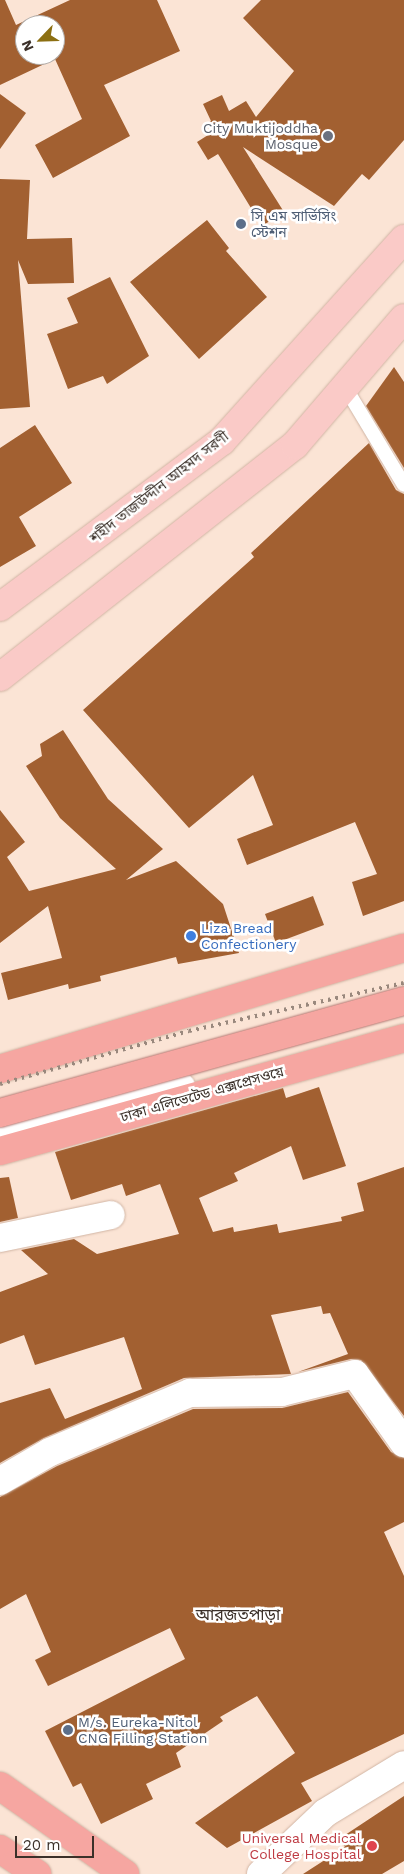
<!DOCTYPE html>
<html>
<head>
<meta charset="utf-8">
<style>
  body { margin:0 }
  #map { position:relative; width:404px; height:1874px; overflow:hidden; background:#fbe4d5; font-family:"Work Sans","Noto Sans Bengali",sans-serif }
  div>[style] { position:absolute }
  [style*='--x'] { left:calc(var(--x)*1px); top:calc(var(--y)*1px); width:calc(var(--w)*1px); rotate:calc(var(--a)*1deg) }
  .building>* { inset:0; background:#a26031 }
  .roads { filter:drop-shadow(0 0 1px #d1b5a4) drop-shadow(0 0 1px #d1b5a4) }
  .lane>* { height:14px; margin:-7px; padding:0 7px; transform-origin:7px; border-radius:7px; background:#fff }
  .street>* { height:28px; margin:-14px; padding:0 14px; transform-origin:14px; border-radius:14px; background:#fff }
  .primary>* { height:28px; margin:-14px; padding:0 14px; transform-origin:14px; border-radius:14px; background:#facac7 }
  .highway>* { height:28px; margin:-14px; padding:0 14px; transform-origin:14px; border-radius:14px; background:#f6a6a1 }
  .tram>* { height:1px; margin:-0.5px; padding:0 0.5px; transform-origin:0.5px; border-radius:0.5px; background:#99887d }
  .rail>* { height:4px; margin-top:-2px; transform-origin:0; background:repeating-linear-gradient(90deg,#99887d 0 2.5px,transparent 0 7.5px) }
  .bridges { filter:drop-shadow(0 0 1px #b57d77) drop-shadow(0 0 1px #b57d77) }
  .highway-bridge>* { height:28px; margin:-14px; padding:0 14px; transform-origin:14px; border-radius:14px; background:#f6a6a1 }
  .dots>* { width:14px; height:14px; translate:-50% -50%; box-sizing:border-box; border:2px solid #fff; border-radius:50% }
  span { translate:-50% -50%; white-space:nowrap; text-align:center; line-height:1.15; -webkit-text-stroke:5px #fff; paint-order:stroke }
  .worship-label { font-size:14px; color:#5b616d }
  .right { translate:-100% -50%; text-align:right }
  .service-label { font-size:14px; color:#4e5e75 }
  .left { translate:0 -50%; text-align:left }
  .street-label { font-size:14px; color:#3b3029 }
  .shop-label { font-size:14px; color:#366cbe }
  .health-label { font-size:14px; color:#be3a42 }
  .quarter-label { font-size:16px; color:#3b3029 }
  .north { position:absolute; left:15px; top:15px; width:50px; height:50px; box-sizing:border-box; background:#fff; border:1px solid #b1aca9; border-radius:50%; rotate:246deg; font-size:14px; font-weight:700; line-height:20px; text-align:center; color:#3b3029 }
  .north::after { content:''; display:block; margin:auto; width:18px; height:22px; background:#8c6f12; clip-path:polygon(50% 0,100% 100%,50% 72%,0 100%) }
  .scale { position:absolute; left:15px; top:1836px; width:79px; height:22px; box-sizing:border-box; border:2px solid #3b3029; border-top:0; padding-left:6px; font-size:15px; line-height:18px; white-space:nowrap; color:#3b3029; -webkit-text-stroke:4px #fff; paint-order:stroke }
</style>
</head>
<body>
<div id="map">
  <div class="building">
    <div style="clip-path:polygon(evenodd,0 0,5px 0,16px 25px,70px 0,157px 0,180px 51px,104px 85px,130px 136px,53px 178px,35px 145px,82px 119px,55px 59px,0 85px,0 0,25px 25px,55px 25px,55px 55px,25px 55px,25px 25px)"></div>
    <div style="clip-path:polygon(261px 0,404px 0,404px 140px,369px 180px,362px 174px,334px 206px,243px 147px,284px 212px,262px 226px,218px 154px,208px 160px,197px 142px,216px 130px,207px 124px,211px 121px,203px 104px,222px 95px,229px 111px,246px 101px,256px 117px,294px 71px,243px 18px)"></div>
    <div style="clip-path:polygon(0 94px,26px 113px,0 149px)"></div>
    <div style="clip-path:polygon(0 179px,30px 180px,27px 239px,72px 238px,74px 283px,28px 284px,18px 260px,30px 407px,0 409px)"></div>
    <div style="clip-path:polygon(207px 220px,229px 248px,226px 251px,267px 297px,199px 359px,130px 282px)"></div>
    <div style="clip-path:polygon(110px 277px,149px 356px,107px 384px,103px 376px,68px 389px,47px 334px,78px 323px,67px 298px)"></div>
    <div style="clip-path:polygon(394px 367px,404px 382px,404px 468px,366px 406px)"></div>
    <div style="clip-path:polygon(35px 425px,72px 483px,19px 517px,36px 546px,0 567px,0 448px)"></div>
    <div style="clip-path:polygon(369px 443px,396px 490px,404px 494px,404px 901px,363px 916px,352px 882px,377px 874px,355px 822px,247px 865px,237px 839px,273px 825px,253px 775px,189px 828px,83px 710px,254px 557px,251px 553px)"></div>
    <div style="clip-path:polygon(63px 730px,108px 799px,163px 849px,126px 880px,176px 861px,223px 904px,239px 953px,178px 964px,176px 957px,100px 976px,101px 981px,69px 989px,68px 984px,8px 1000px,1px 973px,62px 958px,48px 906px,0 943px,0 810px,25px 842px,7px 857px,29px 891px,116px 869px,60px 818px,26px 766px,42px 756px,40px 744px)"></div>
    <div style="clip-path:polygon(313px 896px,324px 925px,276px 943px,265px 914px)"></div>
    <div style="clip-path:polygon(319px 1087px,346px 1166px,303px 1180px,291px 1146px,234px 1173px,238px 1181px,199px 1198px,213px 1232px,233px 1227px,234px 1232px,277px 1224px,279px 1233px,342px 1221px,341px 1217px,364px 1211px,357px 1183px,404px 1167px,404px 1416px,361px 1360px,351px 1359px,298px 1372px,348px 1354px,330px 1313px,323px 1314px,321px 1306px,271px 1315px,291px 1374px,184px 1378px,44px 1438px,0 1463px,0 1403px,50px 1388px,65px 1419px,142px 1389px,124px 1337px,35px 1365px,24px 1335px,0 1344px,0 1292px,48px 1274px,21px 1250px,74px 1239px,97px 1254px,179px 1234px,160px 1184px,126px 1196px,122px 1184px,71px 1200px,55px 1152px,283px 1088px,286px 1098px)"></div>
    <div style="clip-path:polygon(9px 1177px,18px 1218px,0 1222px,0 1178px)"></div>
    <div style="clip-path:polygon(348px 1392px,391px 1452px,404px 1458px,404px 1522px,384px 1532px,404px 1576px,404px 1734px,301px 1783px,312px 1801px,227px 1848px,195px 1823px,295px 1753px,257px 1696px,220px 1717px,223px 1721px,176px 1753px,181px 1767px,146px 1784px,153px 1799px,101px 1824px,81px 1783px,73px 1787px,45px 1731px,185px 1659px,170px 1628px,48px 1686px,35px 1660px,51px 1652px,26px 1594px,0 1609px,0 1497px,57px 1466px,193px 1409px,282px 1408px)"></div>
    <div style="clip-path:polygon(404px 1796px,404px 1861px,382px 1874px,303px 1874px,345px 1847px,339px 1839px)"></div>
  </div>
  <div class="roads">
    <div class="lane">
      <div style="--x:345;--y:387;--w:114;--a:59"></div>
    </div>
    <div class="street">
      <div style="--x:0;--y:1133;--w:187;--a:-14.3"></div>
      <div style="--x:0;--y:1238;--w:113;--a:-11.7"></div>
      <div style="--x:0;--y:1481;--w:58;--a:-30.1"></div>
      <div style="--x:50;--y:1452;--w:152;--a:-22.9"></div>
      <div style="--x:190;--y:1393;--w:92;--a:-0.6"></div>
      <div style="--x:282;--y:1392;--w:75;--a:-13.9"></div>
      <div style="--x:355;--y:1374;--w:85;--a:54.6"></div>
      <div style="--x:261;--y:1874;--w:88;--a:-43.6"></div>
      <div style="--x:325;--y:1813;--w:92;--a:-31.3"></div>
    </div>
    <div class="primary">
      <div style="--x:0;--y:607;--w:277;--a:-36.8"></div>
      <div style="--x:222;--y:441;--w:272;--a:-48"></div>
      <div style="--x:0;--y:677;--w:375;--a:-38.2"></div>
      <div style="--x:295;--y:445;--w:167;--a:-49.4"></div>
    </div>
    <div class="highway">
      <div style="--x:0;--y:1069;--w:422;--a:-16.7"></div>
      <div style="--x:0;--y:1151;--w:420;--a:-15.6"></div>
      <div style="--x:0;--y:1786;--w:153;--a:35.1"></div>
      <div style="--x:0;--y:1849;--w:45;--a:34"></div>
    </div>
  </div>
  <div class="tram">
    <div style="--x:0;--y:1111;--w:203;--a:-15.8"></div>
    <div style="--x:195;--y:1056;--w:214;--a:-12.4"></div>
  </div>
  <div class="rail">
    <div style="--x:0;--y:1084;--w:196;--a:-15.7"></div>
    <div style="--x:189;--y:1031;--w:220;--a:-12.6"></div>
  </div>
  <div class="bridges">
    <div class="highway-bridge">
      <div style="--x:0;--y:1113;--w:419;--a:-15.5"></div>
    </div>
  </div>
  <div class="dots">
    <div style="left:328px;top:136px;background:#6b7280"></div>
    <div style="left:241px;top:224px;background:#5c6f8a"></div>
    <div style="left:191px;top:936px;background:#3f7fe0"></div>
    <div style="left:68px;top:1730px;background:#5c6f8a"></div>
    <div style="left:372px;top:1846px;background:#e0444e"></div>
  </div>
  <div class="worship-label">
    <span class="right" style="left:318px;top:136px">City Muktijoddha<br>Mosque</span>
  </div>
  <div class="service-label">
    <span class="left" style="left:251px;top:224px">সি এম সার্ভিসিং<br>স্টেশন</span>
    <span class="left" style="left:78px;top:1730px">M/s. Eureka-Nitol<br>CNG Filling Station</span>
  </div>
  <div class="street-label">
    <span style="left:159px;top:487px;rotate:-38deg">শহীদ তাজউদ্দীন আহমদ সরণী</span>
    <span style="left:202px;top:1094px;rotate:-16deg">ঢাকা এলিভেটেড এক্সপ্রেসওয়ে</span>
  </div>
  <div class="shop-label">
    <span class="left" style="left:201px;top:936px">Liza Bread<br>Confectionery</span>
  </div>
  <div class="health-label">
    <span class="right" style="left:361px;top:1846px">Universal Medical<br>College Hospital</span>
  </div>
  <div class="quarter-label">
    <span style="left:238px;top:1615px">আরজতপাড়া</span>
  </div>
  <div class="north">N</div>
  <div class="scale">20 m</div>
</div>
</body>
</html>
